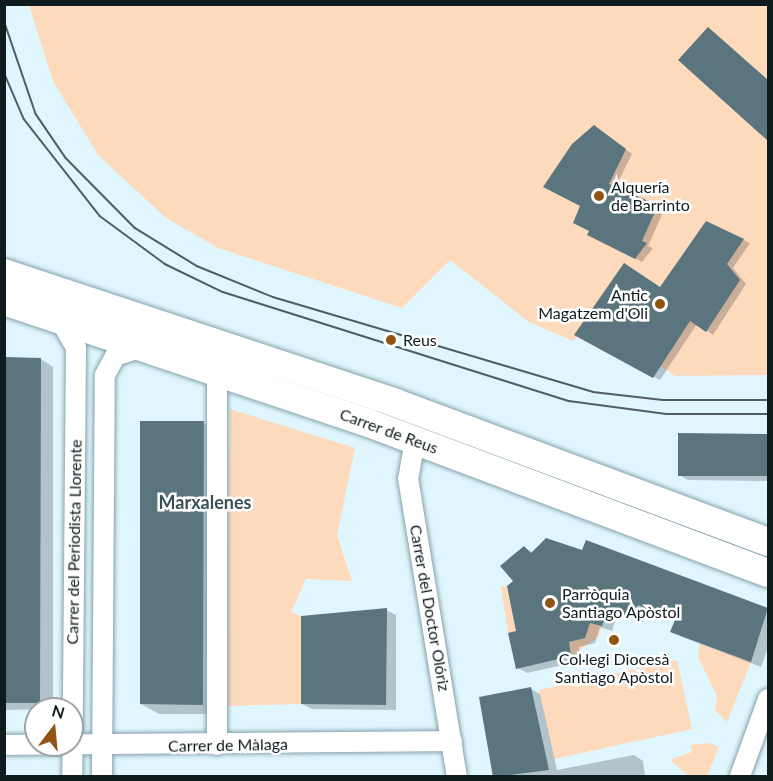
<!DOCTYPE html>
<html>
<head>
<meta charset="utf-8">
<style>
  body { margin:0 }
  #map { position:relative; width:773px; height:781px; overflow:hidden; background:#dff6fe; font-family:Lato,sans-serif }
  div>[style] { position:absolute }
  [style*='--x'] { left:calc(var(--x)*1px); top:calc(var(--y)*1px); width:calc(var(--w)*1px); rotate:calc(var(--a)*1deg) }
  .green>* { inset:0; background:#fedabd }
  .shadow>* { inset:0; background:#0003 }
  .building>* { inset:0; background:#5a757e }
  .roads { filter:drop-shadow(0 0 2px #85a1aa) drop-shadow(0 0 2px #85a1aa) }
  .street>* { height:20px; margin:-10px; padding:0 10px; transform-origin:10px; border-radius:10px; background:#fff }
  .secondary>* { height:28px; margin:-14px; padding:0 14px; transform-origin:14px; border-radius:14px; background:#fff }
  .tram>* { height:1.5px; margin:-0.75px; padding:0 0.75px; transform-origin:0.75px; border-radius:0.75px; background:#505e63 }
  .dots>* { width:16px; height:16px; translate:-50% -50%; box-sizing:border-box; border:3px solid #fff; border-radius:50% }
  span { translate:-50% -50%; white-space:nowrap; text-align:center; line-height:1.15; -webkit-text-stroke:5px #fff; paint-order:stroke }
  .poi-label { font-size:16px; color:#101b1e }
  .left { translate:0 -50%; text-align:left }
  .right { translate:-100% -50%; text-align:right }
  .street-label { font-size:16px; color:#101b1e }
  .neighbourhood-label { font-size:18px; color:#385159; font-weight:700 }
  .frame { position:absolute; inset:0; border:6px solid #101b1e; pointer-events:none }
  .north { position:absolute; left:24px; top:697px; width:60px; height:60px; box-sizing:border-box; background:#fff; border:2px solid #9fa4a5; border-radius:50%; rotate:16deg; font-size:16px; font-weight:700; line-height:24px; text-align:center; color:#101b1e }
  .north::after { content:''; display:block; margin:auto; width:21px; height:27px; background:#905415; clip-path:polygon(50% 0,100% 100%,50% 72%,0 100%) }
</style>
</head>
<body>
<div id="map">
  <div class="green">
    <div style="clip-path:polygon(29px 5px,768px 5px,768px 375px,675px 376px,660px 366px,653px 378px,577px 337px,573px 341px,529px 322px,450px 260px,402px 308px,218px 248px,166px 218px,98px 155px,53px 81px)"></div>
    <div style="clip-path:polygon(230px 409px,355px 448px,337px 535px,352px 581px,306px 579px,291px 612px,301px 616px,301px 704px,226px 706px)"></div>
    <div style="clip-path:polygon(507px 586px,522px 629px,508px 633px,501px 587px)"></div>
    <div style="clip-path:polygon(590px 623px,602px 626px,598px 637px,571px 656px,569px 642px,585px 638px)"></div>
    <div style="clip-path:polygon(700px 644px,751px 662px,727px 722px,715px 710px,717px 696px,698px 657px)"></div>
    <div style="clip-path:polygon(677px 660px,692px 729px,554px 759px,539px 690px)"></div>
    <div style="clip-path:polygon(709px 743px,719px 747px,707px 776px,689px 776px,670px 760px,692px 752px,690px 745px)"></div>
  </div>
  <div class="shadow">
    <div style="clip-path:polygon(711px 31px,768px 81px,768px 139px,680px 60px)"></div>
    <div style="clip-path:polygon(601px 131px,632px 154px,615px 188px,664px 210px,648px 246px,653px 248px,642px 262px,595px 238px,582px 205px)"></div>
    <div style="clip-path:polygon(707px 223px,750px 243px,733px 268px,746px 284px,713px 335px,697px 324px,660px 380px,576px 335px,661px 289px)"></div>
    <div style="clip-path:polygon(4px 359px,41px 359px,53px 367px,53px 709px,4px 710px)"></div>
    <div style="clip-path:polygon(204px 423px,221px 433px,221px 714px,159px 714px,141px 704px)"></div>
    <div style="clip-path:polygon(680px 434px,768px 435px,768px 481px,688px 480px,679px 475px)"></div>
    <div style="clip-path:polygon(587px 542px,768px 610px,768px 648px,761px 667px,682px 637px,672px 631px,676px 621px,648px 610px,643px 622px,618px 613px,612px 631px,600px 627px,595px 643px,579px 647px,581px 661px,527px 673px,518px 668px,515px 581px,524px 548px,534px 553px,583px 552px)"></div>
    <div style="clip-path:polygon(386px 610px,396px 615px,396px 710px,312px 709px,302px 704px)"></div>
    <div style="clip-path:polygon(531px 689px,540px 694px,557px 770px,634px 755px,643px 761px,645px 776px,495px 776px)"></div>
  </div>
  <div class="building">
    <div style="clip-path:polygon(708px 27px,768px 80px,768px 141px,678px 60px)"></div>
    <div style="clip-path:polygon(594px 125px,626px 149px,609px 184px,658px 205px,642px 241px,647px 243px,635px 259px,587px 235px,589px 231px,573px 223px,580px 206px,543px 187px,572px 144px)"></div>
    <div style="clip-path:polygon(706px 221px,744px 239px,727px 264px,740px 280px,706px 332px,690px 321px,653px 378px,574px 335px,624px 263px,660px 287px)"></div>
    <div style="clip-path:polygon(4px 357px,41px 358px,40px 703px,4px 703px)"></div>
    <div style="clip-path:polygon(140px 421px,204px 421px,203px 705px,140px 704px)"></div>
    <div style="clip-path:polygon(678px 433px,768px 434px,768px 476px,678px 476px)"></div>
    <div style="clip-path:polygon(546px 538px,582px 550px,586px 540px,768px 608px,751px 662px,670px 632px,675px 620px,638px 605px,633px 618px,608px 609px,602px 626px,590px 623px,585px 638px,569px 642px,571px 656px,516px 669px,508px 633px,516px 631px,507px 586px,513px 581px,500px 566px,524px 546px,531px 553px)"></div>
    <div style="clip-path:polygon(387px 608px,386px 705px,301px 704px,301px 616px)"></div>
    <div style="clip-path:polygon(531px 687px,549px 770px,493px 777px,479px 697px)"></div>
  </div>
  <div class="roads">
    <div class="street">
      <div style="--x:59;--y:318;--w:34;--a:60"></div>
      <div style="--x:76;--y:347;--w:429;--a:90.5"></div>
      <div style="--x:217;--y:370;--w:375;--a:90"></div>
      <div style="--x:415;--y:440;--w:39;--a:100"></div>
      <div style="--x:408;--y:478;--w:302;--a:80.7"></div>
      <div style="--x:4;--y:745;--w:448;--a:-0.5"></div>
      <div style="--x:102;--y:776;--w:401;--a:-89.6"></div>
      <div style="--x:105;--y:375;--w:21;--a:-62"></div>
      <div style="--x:115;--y:356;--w:28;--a:-18"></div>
      <div style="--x:740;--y:776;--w:82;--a:-70"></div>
    </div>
    <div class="secondary">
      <div style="--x:4;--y:273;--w:413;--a:18.3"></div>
      <div style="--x:396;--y:403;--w:397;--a:20.5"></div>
      <div style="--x:4;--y:301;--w:382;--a:18.5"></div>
      <div style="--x:366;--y:422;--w:429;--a:20.6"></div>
    </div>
  </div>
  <div class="tram">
    <div style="--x:4;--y:20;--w:99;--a:71.2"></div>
    <div style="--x:36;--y:114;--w:53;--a:55.7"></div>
    <div style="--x:66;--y:158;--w:98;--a:45.4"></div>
    <div style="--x:135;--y:228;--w:73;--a:31.5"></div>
    <div style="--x:197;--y:266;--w:82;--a:22.2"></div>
    <div style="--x:273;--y:297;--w:334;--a:16.5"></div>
    <div style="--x:593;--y:392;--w:70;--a:6.5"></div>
    <div style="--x:663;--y:400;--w:105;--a:0"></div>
    <div style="--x:4;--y:72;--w:51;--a:66.9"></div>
    <div style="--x:24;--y:119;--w:123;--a:51.9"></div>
    <div style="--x:100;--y:216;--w:81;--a:36.4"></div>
    <div style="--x:165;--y:264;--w:64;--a:25.8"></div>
    <div style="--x:223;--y:292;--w:363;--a:17.5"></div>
    <div style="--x:569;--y:401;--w:98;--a:7.6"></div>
    <div style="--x:666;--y:414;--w:102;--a:0"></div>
  </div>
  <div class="dots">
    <div style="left:599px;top:196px;background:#905415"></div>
    <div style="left:660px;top:304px;background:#905415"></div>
    <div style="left:391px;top:340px;background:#905415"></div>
    <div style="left:550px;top:603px;background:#905415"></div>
    <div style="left:614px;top:640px;background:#905415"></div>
  </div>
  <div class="poi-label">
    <span class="left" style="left:611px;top:196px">Alquería<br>de Barrinto</span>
    <span class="right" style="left:648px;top:304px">Antic<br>Magatzem d'Oli</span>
    <span class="left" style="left:403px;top:340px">Reus</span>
    <span class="left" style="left:562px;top:603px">Parròquia<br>Santiago Apòstol</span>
    <span style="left:614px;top:668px">Col·legi Diocesà<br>Santiago Apòstol</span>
  </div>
  <div class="street-label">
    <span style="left:389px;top:431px;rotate:20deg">Carrer de Reus</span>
    <span style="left:74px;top:542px;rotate:-89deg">Carrer del Periodista Llorente</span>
    <span style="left:430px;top:608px;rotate:80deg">Carrer del Doctor Olóriz</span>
    <span style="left:228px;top:745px;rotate:-1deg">Carrer de Màlaga</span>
  </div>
  <div class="neighbourhood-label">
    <span style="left:205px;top:502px">Marxalenes</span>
  </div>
  <div class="frame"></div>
  <div class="north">N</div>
</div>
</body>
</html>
